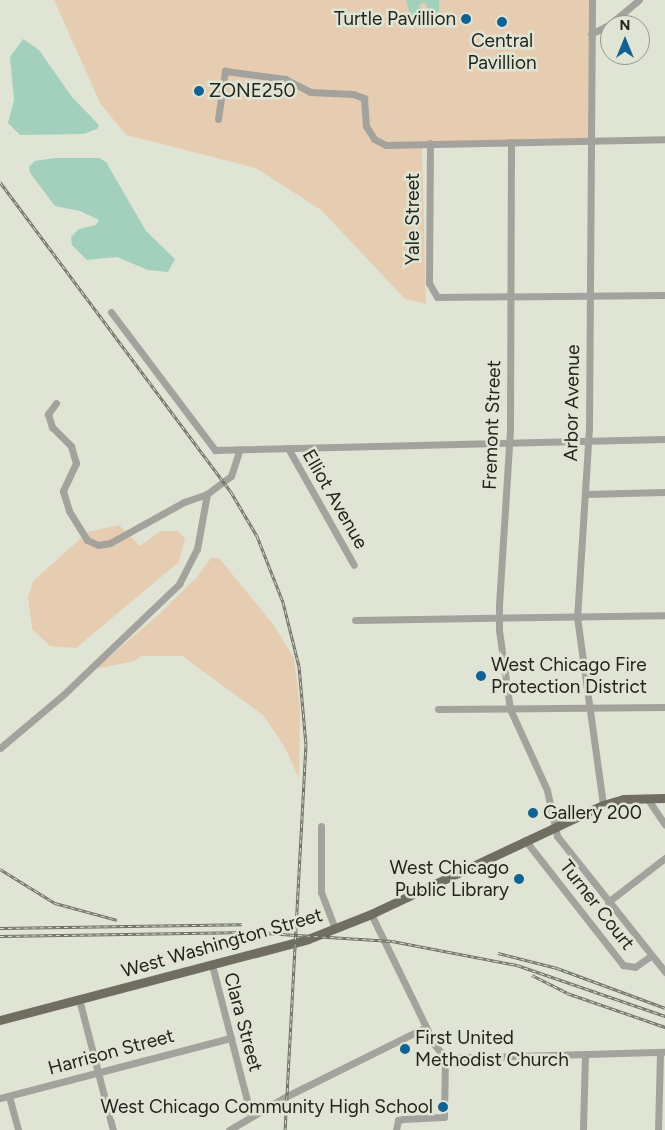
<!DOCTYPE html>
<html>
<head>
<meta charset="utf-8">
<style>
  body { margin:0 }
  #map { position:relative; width:665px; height:1130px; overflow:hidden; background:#e0e4d5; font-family:Figtree,sans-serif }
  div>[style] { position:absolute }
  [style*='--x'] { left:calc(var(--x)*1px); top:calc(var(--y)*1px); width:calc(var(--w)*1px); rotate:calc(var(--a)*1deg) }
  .green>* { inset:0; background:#e6cdb1 }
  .water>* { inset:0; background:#a3cfbd }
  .minor>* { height:7px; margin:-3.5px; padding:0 3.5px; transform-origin:3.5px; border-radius:3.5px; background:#a4a29c }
  .major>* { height:9px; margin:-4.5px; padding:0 4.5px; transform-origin:4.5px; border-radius:4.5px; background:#706d61 }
  .rail>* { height:3px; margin-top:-1.5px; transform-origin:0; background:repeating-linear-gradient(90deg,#e0e4d5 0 4px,#6d7066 0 8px); box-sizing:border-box; border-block:1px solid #6d7066 }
  .dots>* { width:14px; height:14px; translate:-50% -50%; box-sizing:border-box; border:2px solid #e0e4d5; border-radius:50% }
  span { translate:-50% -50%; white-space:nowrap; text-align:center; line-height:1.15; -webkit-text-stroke:5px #e0e4d5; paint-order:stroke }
  .poi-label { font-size:19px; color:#22241e }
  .right { translate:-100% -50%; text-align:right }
  .left { translate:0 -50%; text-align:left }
  .street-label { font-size:19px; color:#22241e }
  .north { position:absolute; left:600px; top:15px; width:50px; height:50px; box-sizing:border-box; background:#e0e4d5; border:1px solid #94978c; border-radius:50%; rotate:0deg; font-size:14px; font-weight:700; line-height:20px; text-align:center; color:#22241e }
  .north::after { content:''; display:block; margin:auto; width:18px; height:22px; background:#116193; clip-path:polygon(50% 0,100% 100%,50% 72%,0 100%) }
</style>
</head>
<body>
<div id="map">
  <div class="green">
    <div style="clip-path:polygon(54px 0,590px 0,589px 141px,422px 143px,426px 304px,405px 299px,321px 210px,256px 168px,126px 135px,100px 103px)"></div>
    <div style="clip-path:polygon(119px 525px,140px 546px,161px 531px,178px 531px,185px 539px,179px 562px,76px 648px,50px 646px,32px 629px,28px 598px,33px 581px,88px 532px)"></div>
    <div style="clip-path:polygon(211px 558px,219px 558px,273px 624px,294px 658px,300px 707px,299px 778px,284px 746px,263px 715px,182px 656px,141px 656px,135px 661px,95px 669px,157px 616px,197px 577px)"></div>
  </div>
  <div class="water">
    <div style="clip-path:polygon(439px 0,439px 12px,429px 13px,425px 2px,419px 5px,422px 16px,429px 16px,429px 23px,412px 23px,406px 0)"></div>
    <div style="clip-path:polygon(23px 39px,39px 50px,72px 97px,99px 125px,97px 129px,83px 134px,20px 135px,8px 123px,14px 100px,10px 57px)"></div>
    <div style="clip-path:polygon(54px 158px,99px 158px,106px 162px,146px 231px,175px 259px,168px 272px,148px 270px,117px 257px,87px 260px,72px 245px,71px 237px,79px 229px,96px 225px,99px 220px,80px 211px,55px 206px,30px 173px,29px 167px,35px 161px)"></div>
  </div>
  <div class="minor">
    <div style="--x:592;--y:0;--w:428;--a:90.4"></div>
    <div style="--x:589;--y:428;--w:189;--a:93.6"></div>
    <div style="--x:577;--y:617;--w:190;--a:82.1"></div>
    <div style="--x:591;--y:34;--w:20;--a:-27"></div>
    <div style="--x:609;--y:25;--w:39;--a:-40"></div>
    <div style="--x:218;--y:119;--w:49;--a:-81.7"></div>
    <div style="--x:225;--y:71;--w:61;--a:7.6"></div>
    <div style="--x:285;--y:79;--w:28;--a:27"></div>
    <div style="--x:310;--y:92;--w:43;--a:2.7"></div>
    <div style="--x:353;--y:94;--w:12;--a:20"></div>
    <div style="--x:364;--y:98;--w:28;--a:86"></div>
    <div style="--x:366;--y:126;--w:15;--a:58"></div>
    <div style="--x:374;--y:139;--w:13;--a:27"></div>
    <div style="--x:386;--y:145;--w:279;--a:-1.2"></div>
    <div style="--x:511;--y:142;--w:288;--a:90.2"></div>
    <div style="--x:510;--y:430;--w:176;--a:93.6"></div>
    <div style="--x:499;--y:606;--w:24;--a:90"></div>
    <div style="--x:499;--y:630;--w:80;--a:82.1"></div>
    <div style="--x:510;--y:709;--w:89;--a:65.4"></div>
    <div style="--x:547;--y:790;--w:47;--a:77.7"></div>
    <div style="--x:557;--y:836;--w:174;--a:51.5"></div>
    <div style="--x:430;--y:143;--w:140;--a:90.4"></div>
    <div style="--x:429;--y:283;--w:16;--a:60"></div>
    <div style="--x:437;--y:297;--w:228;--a:-0.5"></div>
    <div style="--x:111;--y:312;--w:173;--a:53"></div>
    <div style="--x:215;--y:450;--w:450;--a:-1.4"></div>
    <div style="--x:56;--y:403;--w:14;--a:126"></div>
    <div style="--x:48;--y:414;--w:14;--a:73"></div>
    <div style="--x:52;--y:427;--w:27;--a:45"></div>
    <div style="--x:71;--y:446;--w:18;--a:74"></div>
    <div style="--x:76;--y:463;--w:31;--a:115"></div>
    <div style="--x:63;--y:491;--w:21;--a:73"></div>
    <div style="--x:69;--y:511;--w:34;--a:58"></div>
    <div style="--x:87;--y:540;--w:12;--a:24"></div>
    <div style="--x:98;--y:545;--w:12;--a:-9"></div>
    <div style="--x:110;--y:543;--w:85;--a:-29"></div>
    <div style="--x:184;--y:502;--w:24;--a:-19"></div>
    <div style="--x:207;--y:494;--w:30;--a:-37"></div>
    <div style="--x:231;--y:476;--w:28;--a:-72"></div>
    <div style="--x:288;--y:448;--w:134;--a:60.6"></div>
    <div style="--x:585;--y:494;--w:80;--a:-1.4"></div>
    <div style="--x:355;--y:620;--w:310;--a:-0.9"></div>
    <div style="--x:438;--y:709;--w:227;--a:-0.5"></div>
    <div style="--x:0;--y:748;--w:82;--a:-40.1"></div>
    <div style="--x:63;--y:695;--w:161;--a:-43.7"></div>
    <div style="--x:179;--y:584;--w:39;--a:-63"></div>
    <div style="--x:197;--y:549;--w:56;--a:-79.7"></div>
    <div style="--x:647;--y:798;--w:32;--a:56"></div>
    <div style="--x:321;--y:826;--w:66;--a:90"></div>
    <div style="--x:321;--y:892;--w:39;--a:69"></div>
    <div style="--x:525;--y:840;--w:159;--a:51.9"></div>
    <div style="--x:623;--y:965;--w:12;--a:9"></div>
    <div style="--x:635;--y:967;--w:19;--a:-35"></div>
    <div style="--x:608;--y:902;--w:72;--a:-37.7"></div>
    <div style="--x:371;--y:914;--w:146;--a:64"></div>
    <div style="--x:435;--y:1045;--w:16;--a:52"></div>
    <div style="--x:445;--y:1058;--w:59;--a:91"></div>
    <div style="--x:444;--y:1117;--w:41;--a:177.2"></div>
    <div style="--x:403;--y:1119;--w:5;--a:169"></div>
    <div style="--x:398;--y:1120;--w:10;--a:101"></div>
    <div style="--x:212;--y:965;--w:156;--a:75.5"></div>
    <div style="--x:79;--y:999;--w:135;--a:75.5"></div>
    <div style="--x:445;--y:1058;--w:220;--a:-1.6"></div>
    <div style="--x:9;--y:1096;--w:35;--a:75"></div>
    <div style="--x:0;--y:1098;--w:239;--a:-14.6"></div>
    <div style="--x:229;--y:1130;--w:67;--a:-30.4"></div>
    <div style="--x:287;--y:1096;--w:155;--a:-26.4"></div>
    <div style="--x:583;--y:1130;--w:76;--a:-88.5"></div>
    <div style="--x:658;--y:1130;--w:78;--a:-88.5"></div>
  </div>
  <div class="major">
    <div style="--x:0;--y:1020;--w:318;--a:-14.7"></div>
    <div style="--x:308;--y:939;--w:68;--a:-21.6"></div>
    <div style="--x:371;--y:914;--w:256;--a:-25.2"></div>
    <div style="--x:603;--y:805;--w:22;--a:-16"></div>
    <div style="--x:624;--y:799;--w:41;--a:-1.4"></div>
  </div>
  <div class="rail">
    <div style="--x:0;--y:182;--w:387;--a:53.3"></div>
    <div style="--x:231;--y:492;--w:51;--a:59.4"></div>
    <div style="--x:257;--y:536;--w:71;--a:68.5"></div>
    <div style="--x:283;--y:602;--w:66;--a:76"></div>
    <div style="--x:299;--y:666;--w:78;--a:84.9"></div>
    <div style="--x:306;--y:744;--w:387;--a:93.1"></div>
    <div style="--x:0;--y:869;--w:65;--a:31.7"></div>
    <div style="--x:55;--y:903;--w:64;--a:15.3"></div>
    <div style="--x:0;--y:928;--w:242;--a:-0.9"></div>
    <div style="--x:0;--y:936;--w:250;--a:-0.9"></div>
    <div style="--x:250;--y:932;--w:142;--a:3.6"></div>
    <div style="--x:392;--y:941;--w:127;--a:10.9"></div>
    <div style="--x:517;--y:965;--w:157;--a:19"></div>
    <div style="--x:498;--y:953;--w:61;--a:14.3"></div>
    <div style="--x:557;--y:968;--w:115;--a:20.3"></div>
    <div style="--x:532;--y:975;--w:39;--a:27"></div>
    <div style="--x:567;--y:993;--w:104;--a:19.1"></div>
  </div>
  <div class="dots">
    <div style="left:466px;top:19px;background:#116193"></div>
    <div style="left:502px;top:22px;background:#116193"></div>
    <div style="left:199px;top:91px;background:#116193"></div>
    <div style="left:481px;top:676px;background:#116193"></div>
    <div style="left:533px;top:813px;background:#116193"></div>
    <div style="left:519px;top:879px;background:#116193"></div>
    <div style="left:405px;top:1049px;background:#116193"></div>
    <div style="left:443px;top:1107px;background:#116193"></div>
  </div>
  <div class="poi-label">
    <span class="right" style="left:456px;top:19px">Turtle Pavillion</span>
    <span style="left:502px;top:52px">Central<br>Pavillion</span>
    <span class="left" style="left:209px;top:91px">ZONE250</span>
    <span class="left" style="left:491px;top:676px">West Chicago Fire<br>Protection District</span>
    <span class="left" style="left:543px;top:813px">Gallery 200</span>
    <span class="right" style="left:509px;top:879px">West Chicago<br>Public Library</span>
    <span class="left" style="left:415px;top:1049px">First United<br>Methodist Church</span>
    <span class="right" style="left:433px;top:1107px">West Chicago Community High School</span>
  </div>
  <div class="street-label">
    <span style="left:413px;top:219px;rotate:-90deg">Yale Street</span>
    <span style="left:572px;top:403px;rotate:-89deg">Arbor Avenue</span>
    <span style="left:492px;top:425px;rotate:-88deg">Fremont Street</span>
    <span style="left:335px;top:499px;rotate:60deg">Elliot Avenue</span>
    <span style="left:597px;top:905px;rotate:52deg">Turner Court</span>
    <span style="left:222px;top:943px;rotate:-16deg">West Washington Street</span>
    <span style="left:243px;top:1022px;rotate:75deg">Clara Street</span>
    <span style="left:111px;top:1052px;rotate:-15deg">Harrison Street</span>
  </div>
  <div class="north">N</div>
</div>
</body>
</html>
